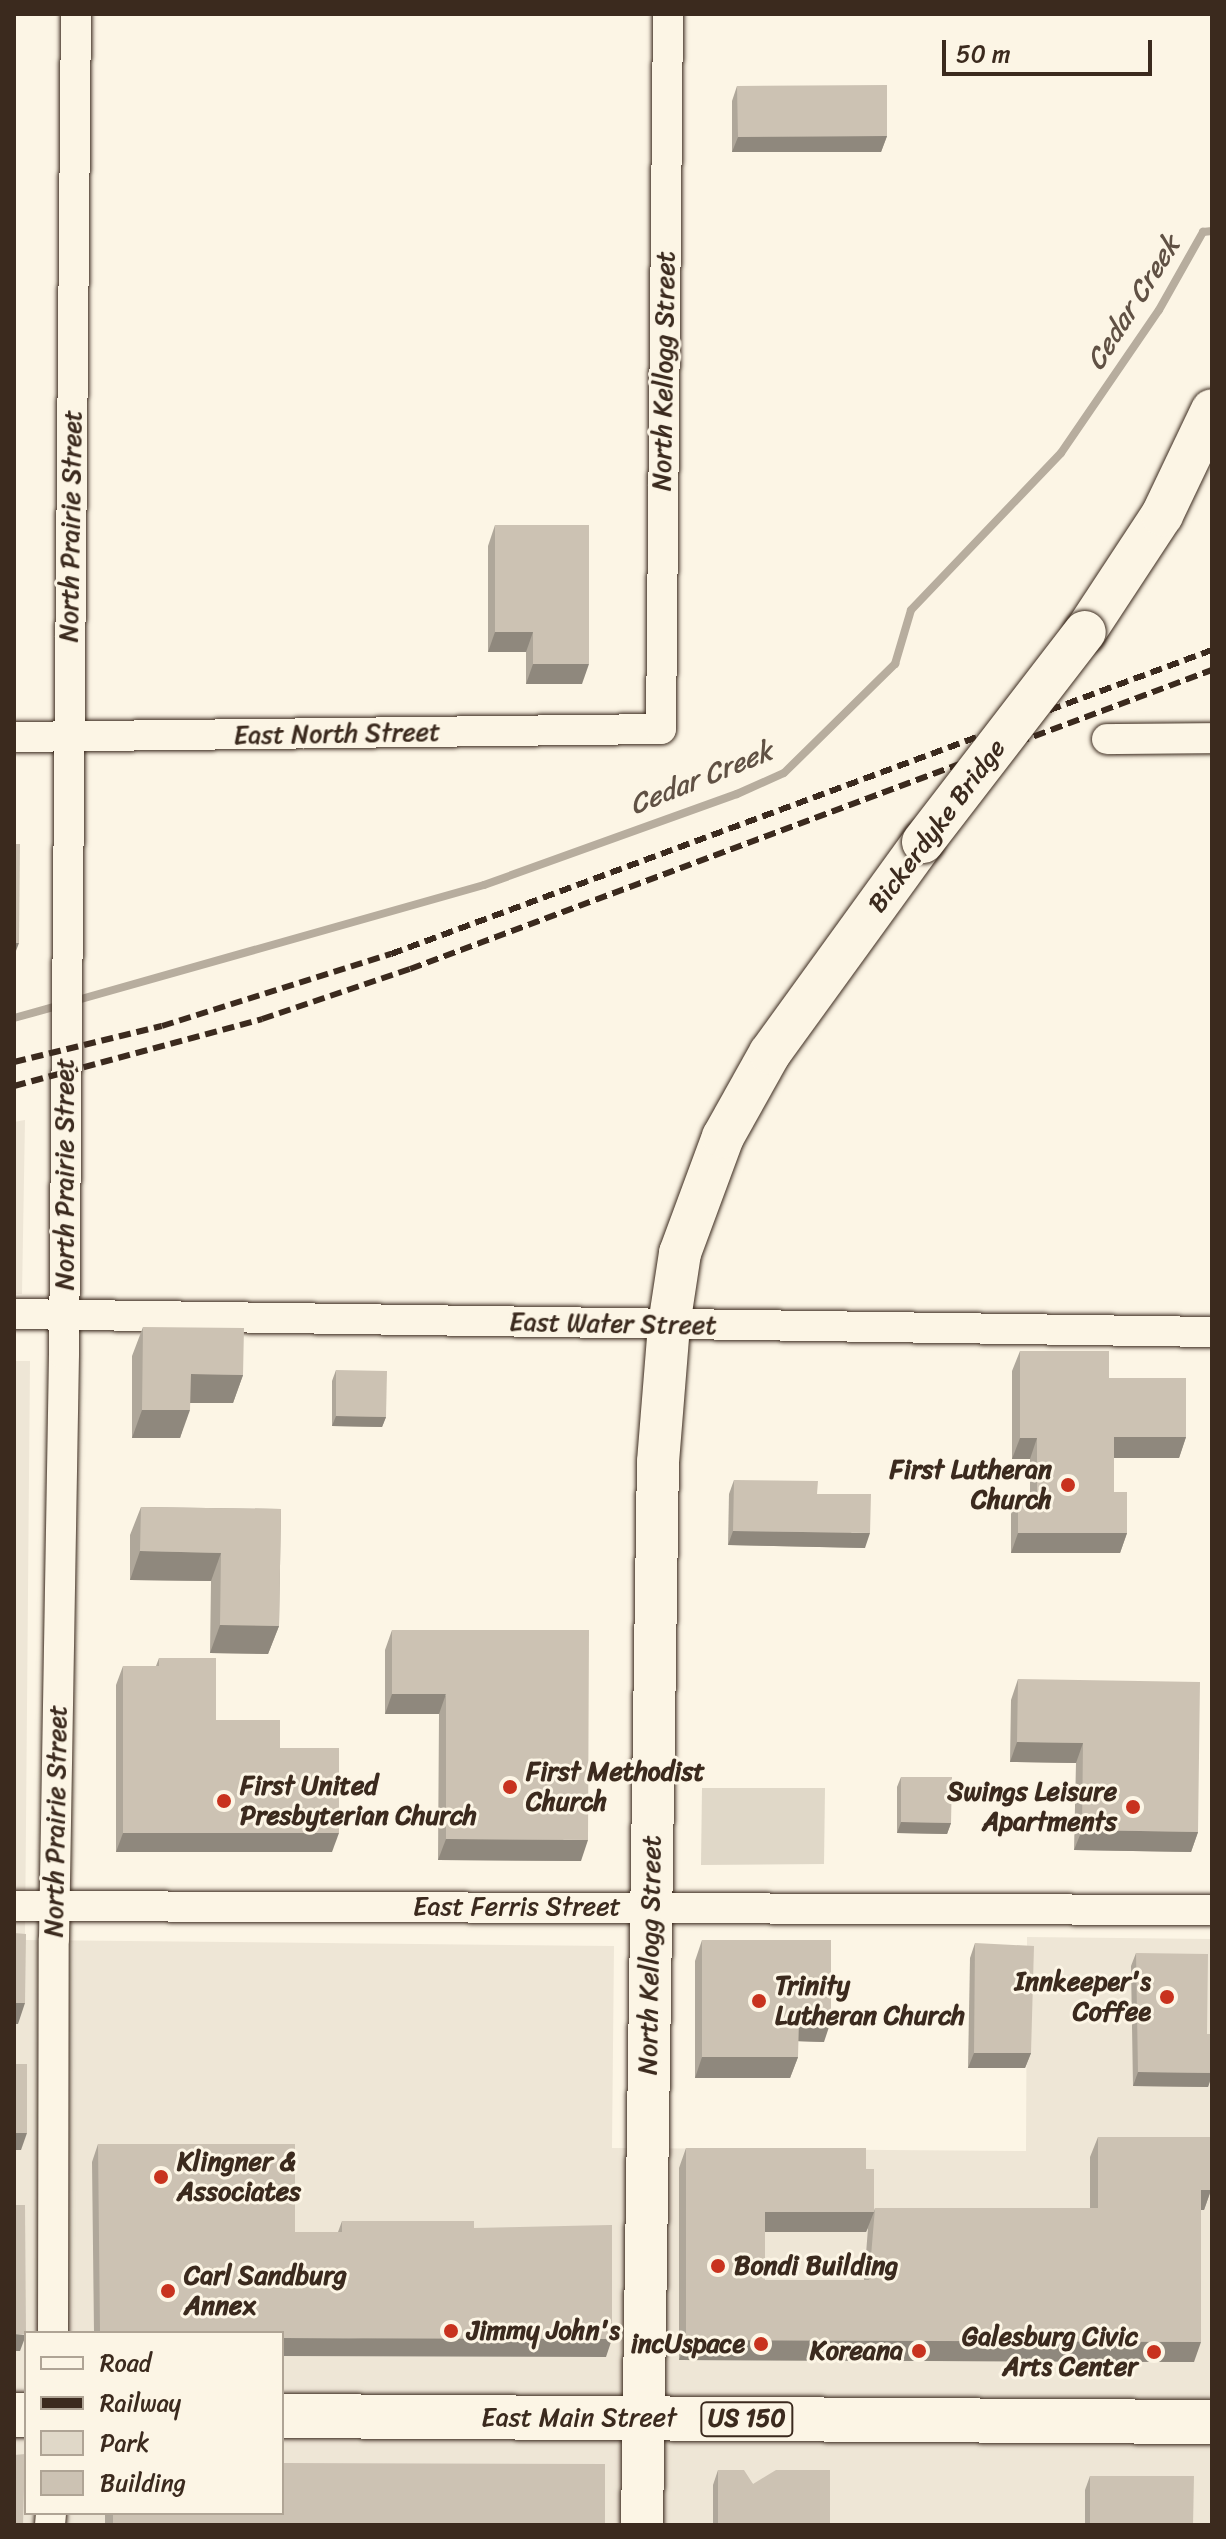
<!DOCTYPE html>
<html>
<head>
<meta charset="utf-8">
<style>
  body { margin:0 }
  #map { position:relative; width:1226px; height:2539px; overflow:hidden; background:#fcf5e5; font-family:Sriracha,sans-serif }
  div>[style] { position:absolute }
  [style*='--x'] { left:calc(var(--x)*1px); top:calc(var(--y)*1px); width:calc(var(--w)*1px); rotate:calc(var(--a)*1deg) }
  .built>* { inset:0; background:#eee6d6 }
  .green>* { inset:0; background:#e0d8c8 }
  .stream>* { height:8px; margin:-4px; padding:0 4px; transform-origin:4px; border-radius:4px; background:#b7ad9e }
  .roads { filter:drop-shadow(0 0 2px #3b2a1e) drop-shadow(0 0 2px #3b2a1e) }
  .street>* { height:30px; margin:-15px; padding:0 15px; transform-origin:15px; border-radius:15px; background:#fcf5e5 }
  .secondary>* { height:42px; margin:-21px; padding:0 21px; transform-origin:21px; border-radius:21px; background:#fcf5e5 }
  .primary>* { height:44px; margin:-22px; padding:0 22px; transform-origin:22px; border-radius:22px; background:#fcf5e5 }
  .rail>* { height:6px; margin-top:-3px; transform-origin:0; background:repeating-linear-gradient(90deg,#3b2a1e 0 12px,transparent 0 18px) }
  .bridges { filter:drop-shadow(0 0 2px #3b2a1e) drop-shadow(0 0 2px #3b2a1e) }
  .secondary-bridge>* { height:42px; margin:-21px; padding:0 21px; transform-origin:21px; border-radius:21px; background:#fcf5e5 }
  .wall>* { inset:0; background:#afa79a }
  .shaded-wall>* { inset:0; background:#8f887d }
  .building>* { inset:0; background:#ccc2b3 }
  .dots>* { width:22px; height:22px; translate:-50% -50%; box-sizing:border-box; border:4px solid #fcf5e5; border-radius:50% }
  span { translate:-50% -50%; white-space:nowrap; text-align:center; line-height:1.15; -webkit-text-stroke:6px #fcf5e5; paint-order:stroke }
  .shield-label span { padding:2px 6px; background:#fcf5e5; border:2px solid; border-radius:6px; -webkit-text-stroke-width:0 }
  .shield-label { font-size:24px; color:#3b2a1e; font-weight:700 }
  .street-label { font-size:26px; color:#3b2a1e }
  .poi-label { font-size:26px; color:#3b2a1e; font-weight:700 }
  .right { translate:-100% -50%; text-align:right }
  .left { translate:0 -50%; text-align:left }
  .water-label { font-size:28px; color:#605144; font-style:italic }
  .frame { position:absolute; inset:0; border:16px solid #3b2a1e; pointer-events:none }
  .legend { position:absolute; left:24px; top:2331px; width:260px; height:184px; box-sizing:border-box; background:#fcf5e5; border:2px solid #afa495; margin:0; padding:10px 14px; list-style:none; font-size:24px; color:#3b2a1e }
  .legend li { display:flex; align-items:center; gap:16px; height:40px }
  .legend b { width:40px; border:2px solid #afa495 }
  .scale { position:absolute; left:942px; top:40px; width:210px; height:36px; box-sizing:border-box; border:4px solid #3b2a1e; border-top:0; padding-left:10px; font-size:24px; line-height:28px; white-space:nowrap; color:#3b2a1e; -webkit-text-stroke:6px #fcf5e5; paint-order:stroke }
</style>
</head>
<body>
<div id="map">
  <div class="built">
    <div style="clip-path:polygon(25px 1120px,22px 1294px,14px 1294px,14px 1122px)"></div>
    <div style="clip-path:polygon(evenodd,14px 1361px,30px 1361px,25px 1940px,614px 1946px,612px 2148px,1026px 2151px,1027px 1937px,1212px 1939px,1212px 2525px,14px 2525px,14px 1361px,26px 2333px,282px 2333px,282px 2513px,26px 2513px,26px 2333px)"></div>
  </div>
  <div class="green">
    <div style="clip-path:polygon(702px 1788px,825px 1788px,824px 1864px,701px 1865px)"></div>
  </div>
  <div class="stream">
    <div style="--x:74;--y:1001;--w:426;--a:-15.8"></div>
    <div style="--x:484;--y:885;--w:269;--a:-19.8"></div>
    <div style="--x:737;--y:794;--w:51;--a:-24.1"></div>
    <div style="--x:784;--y:773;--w:156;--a:-44.5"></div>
    <div style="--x:895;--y:664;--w:56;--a:-73.5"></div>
    <div style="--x:911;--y:610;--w:217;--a:-46.3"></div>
    <div style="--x:1061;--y:453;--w:173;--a:-55.6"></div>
    <div style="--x:1159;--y:310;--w:90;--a:-60.6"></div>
    <div style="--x:1203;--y:232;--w:9;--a:-6"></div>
    <div style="--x:14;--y:1018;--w:49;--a:-15.5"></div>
  </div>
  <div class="roads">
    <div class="street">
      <div style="--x:14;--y:737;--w:647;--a:-0.71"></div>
      <div style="--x:661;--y:729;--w:715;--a:-89.44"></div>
      <div style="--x:1107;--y:739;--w:105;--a:-0.5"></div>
      <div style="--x:14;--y:1314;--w:1198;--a:0.86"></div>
      <div style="--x:14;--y:1906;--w:1198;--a:0.19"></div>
      <div style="--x:53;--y:2333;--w:394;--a:-89.9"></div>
      <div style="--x:54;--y:1939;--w:585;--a:-89.02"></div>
      <div style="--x:64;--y:1354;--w:1340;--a:-89.49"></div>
      <div style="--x:50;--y:2525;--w:12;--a:-85"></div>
    </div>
    <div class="secondary">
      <div style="--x:1085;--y:632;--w:140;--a:-56.7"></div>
      <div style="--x:1162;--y:515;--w:116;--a:-64.5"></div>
      <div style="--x:642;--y:2525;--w:1063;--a:-89.14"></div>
      <div style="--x:658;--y:1462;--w:137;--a:-85.4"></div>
      <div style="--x:669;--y:1325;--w:73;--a:-81.3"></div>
      <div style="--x:680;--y:1253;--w:124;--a:-69.7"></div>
      <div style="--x:723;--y:1137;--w:96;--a:-60.8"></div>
      <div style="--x:770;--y:1053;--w:261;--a:-54.1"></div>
    </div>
    <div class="primary">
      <div style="--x:14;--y:2415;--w:12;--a:0"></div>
      <div style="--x:282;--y:2416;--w:930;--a:0.37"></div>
    </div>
  </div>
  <div class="rail">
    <div style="--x:14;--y:1062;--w:152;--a:-13.7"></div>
    <div style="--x:162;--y:1026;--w:240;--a:-17.5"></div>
    <div style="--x:391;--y:954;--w:875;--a:-20.32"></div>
    <div style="--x:14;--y:1086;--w:257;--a:-15.1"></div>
    <div style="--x:262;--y:1019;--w:156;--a:-18.7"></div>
    <div style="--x:410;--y:969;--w:856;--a:-20.45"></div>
  </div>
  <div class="bridges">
    <div class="secondary-bridge">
      <div style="--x:923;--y:842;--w:265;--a:-52.4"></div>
    </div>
  </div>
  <div class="wall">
    <div style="clip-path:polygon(737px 86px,887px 136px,881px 152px,732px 152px,732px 101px)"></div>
    <div style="clip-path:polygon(495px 525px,582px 684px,526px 684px,526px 652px,488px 652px,488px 546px)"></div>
    <div style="clip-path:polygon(143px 1327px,243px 1375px,233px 1403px,190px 1403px,180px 1438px,132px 1438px,132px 1356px)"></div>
    <div style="clip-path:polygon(1020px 1351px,1109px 1378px,1186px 1437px,1179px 1458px,1114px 1458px,1114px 1492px,1127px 1533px,1120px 1553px,1011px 1553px,1011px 1514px,1018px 1494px,1030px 1494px,1030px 1459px,1012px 1459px,1012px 1371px)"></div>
    <div style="clip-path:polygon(336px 1370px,386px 1417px,382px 1427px,332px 1426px,332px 1381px)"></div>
    <div style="clip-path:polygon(734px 1480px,817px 1494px,865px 1548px,728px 1545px,729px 1494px)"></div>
    <div style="clip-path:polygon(141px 1507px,281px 1509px,279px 1626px,268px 1654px,210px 1653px,211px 1581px,130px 1580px,130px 1535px)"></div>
    <div style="clip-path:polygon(392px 1630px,581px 1861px,438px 1860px,439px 1714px,385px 1714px,385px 1650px)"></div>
    <div style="clip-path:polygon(159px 1658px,216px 1720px,280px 1748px,332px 1852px,116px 1852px,116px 1685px,123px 1666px,156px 1666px)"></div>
    <div style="clip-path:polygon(1018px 1679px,1198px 1832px,1191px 1852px,1074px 1850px,1076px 1763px,1010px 1762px,1011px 1700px)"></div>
    <div style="clip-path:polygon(901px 1777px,951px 1823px,947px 1834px,897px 1833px,897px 1787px)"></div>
    <div style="clip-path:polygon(702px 1940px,824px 2042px,798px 2041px,798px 2057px,790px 2078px,695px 2078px,695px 1961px)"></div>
    <div style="clip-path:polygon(975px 1943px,1031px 2053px,1025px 2068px,968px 2068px,970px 1958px)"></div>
    <div style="clip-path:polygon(1136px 1953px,1207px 2034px,1212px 2034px,1212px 2075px,1208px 2087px,1133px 2086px,1131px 1966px)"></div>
    <div style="clip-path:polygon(evenodd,1098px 2137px,1211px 2190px,1204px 2210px,1201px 2210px,1194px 2362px,679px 2360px,679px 2168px,686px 2148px,866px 2169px,874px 2211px,875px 2208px,1090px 2208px,1090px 2157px,1098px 2137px,868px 2228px,864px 2280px,765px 2280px,765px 2232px,866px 2232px,868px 2228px)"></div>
    <div style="clip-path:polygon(98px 2144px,295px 2232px,338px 2232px,342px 2221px,474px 2228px,606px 2357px,282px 2333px,94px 2333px,92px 2162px)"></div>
    <div style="clip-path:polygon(718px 2470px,753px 2484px,830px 2525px,713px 2525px,713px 2485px)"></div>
    <div style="clip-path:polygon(1090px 2476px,1193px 2525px,1085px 2525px,1085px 2490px)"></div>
    <div style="clip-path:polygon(105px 2513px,282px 2513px,605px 2525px,105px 2525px)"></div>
  </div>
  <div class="shaded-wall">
    <div style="clip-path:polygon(887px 136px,881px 152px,732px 152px,738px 137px)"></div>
    <div style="clip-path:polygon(495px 632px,533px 632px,526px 652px,488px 652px)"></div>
    <div style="clip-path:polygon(533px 664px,589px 664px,582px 684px,526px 684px)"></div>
    <div style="clip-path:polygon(14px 942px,19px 943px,14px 956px)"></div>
    <div style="clip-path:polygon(191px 1374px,243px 1375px,233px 1403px,180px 1403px)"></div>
    <div style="clip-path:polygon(142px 1410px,190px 1410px,180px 1438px,132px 1438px)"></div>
    <div style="clip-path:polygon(336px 1416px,386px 1417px,382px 1427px,332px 1426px)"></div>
    <div style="clip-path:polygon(1114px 1437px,1186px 1437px,1179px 1458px,1107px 1458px)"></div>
    <div style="clip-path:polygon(1020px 1438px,1037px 1438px,1030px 1459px,1012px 1459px)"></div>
    <div style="clip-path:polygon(733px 1531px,870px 1533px,865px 1548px,728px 1545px)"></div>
    <div style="clip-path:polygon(1018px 1533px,1127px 1533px,1120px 1553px,1011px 1553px)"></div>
    <div style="clip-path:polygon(140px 1551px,221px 1553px,211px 1581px,130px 1580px)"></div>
    <div style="clip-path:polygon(220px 1625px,279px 1626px,268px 1654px,210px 1653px)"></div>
    <div style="clip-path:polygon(392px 1694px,446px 1694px,439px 1714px,385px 1714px)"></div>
    <div style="clip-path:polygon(1017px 1742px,1083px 1743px,1076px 1763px,1010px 1762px)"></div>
    <div style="clip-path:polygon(901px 1822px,951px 1823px,947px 1834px,897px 1833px)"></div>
    <div style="clip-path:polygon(1082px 1830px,1198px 1832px,1191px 1852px,1074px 1850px)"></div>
    <div style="clip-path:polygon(123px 1833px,339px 1833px,332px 1852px,116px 1852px)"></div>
    <div style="clip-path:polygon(446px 1839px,588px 1840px,581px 1861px,438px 1860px)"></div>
    <div style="clip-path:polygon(14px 2003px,25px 2003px,18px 2024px,14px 2024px)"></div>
    <div style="clip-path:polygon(799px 2021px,831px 2021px,824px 2042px,791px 2041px)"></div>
    <div style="clip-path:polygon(974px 2053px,1031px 2053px,1025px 2068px,968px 2068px)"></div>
    <div style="clip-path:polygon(702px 2057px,798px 2057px,790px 2078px,695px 2078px)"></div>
    <div style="clip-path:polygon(1138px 2072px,1212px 2073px,1212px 2075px,1208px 2087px,1133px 2086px)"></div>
    <div style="clip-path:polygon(14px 2133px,27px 2133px,21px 2150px,14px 2150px)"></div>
    <div style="clip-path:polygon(1201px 2190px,1211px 2190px,1204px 2210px,1194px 2210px)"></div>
    <div style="clip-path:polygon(765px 2212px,874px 2212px,866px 2232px,758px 2232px)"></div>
    <div style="clip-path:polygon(14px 2334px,26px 2335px,20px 2351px,14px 2351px)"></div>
    <div style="clip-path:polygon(282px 2338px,612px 2339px,606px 2357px,282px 2356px)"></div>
    <div style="clip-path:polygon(686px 2340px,1201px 2342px,1194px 2362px,679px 2360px)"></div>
  </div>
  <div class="building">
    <div style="clip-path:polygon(887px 85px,887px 136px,738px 137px,737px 86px)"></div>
    <div style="clip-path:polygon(495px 525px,589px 525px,589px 664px,533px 664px,533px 632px,495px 632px)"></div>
    <div style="clip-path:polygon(14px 844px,20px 844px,19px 943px,14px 942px)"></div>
    <div style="clip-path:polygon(143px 1327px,244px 1328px,243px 1375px,191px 1374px,190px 1410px,142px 1410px)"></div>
    <div style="clip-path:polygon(1020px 1351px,1109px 1351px,1109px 1378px,1186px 1378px,1186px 1437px,1114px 1437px,1114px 1492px,1127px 1492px,1127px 1533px,1018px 1533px,1018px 1494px,1037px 1494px,1037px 1438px,1020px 1438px)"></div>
    <div style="clip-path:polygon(336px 1370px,387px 1371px,386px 1417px,336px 1416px)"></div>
    <div style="clip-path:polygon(734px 1480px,818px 1481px,817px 1494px,871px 1494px,870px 1533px,733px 1531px)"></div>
    <div style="clip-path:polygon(141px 1507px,281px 1509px,279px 1626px,220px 1625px,221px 1553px,140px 1551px)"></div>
    <div style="clip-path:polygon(392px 1630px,589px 1630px,588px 1840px,446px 1839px,446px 1694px,392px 1694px)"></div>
    <div style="clip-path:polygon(159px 1658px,216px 1658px,216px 1720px,280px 1720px,280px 1748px,339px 1748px,339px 1833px,123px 1833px,123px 1666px,159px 1666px)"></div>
    <div style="clip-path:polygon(1018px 1679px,1200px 1682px,1198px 1832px,1082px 1830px,1083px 1743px,1017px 1742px)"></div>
    <div style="clip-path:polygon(901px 1777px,952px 1777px,951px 1823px,901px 1822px)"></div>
    <div style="clip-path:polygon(14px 1933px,26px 1934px,25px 2003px,14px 2003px)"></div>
    <div style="clip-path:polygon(702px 1940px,831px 1940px,831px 2021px,799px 2021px,798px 2057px,702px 2057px)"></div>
    <div style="clip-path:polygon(975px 1943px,1034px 1946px,1031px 2053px,974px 2053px)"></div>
    <div style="clip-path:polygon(1136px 1953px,1208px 1954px,1207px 2034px,1212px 2034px,1212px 2073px,1138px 2072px)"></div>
    <div style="clip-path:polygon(14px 2064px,27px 2064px,27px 2133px,14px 2133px)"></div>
    <div style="clip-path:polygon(1098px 2137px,1211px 2137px,1211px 2190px,1201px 2190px,1201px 2342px,686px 2340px,686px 2148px,866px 2148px,866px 2169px,874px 2169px,874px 2212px,765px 2212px,765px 2280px,869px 2280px,875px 2208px,1098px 2208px)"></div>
    <div style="clip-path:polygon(98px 2144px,295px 2144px,295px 2232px,342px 2232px,342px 2221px,474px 2221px,474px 2228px,612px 2225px,612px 2339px,282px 2338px,282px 2333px,100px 2333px)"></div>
    <div style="clip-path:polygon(14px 2205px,25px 2205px,26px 2334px,14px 2334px)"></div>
    <div style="clip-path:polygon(25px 2454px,23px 2525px,14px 2525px,14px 2455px)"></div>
    <div style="clip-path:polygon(282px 2463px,605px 2464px,605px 2525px,113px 2525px,113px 2513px,282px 2513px)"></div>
    <div style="clip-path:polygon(718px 2470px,744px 2470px,753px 2484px,776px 2470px,830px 2470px,830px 2525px,718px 2525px)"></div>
    <div style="clip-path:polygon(1090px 2476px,1194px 2476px,1193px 2525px,1090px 2525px)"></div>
  </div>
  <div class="dots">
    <div style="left:1068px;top:1485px;background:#c8321e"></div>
    <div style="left:510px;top:1787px;background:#c8321e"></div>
    <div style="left:224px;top:1801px;background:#c8321e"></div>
    <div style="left:1133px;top:1807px;background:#c8321e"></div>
    <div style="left:1167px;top:1997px;background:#c8321e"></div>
    <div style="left:759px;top:2001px;background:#c8321e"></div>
    <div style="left:161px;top:2177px;background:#c8321e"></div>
    <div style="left:718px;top:2266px;background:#c8321e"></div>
    <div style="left:168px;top:2291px;background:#c8321e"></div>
    <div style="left:451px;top:2331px;background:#c8321e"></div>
    <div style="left:761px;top:2344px;background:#c8321e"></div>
    <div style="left:919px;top:2351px;background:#c8321e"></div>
    <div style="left:1154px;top:2352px;background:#c8321e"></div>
  </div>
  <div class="shield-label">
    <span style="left:747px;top:2419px">US 150</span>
  </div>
  <div class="street-label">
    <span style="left:664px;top:371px;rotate:-89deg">North Kellogg Street</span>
    <span style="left:71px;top:526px;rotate:-89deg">North Prairie Street</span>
    <span style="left:337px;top:734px;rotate:-1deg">East North Street</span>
    <span style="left:937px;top:826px;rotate:-53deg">Bickerdyke Bridge</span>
    <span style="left:65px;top:1174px;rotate:-90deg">North Prairie Street</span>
    <span style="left:613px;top:1324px;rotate:1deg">East Water Street</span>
    <span style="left:56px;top:1821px;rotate:-89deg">North Prairie Street</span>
    <span style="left:517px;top:1907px">East Ferris Street</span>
    <span style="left:650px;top:1955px;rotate:-89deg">North Kellogg Street</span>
    <span style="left:579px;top:2418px">East Main Street</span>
  </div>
  <div class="poi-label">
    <span class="right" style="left:1052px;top:1485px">First Lutheran<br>Church</span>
    <span class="left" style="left:526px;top:1787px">First Methodist<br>Church</span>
    <span class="left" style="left:240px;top:1801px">First United<br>Presbyterian Church</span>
    <span class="right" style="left:1117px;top:1807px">Swings Leisure<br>Apartments</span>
    <span class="right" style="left:1151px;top:1997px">Innkeeper's<br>Coffee</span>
    <span class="left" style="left:775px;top:2001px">Trinity<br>Lutheran Church</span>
    <span class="left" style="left:177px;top:2177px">Klingner &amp;<br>Associates</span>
    <span class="left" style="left:734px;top:2266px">Bondi Building</span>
    <span class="left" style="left:184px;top:2291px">Carl Sandburg<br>Annex</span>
    <span class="left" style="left:467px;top:2331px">Jimmy John's</span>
    <span class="right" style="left:1138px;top:2352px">Galesburg Civic<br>Arts Center</span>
    <span class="right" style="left:745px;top:2344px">incUspace</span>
    <span class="right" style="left:903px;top:2351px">Koreana</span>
  </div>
  <div class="water-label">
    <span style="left:1133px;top:303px;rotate:-58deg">Cedar Creek</span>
    <span style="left:701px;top:778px;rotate:-22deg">Cedar Creek</span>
  </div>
  <div class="frame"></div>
  <ul class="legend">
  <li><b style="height:10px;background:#fcf5e5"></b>Road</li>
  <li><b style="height:10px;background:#3b2a1e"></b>Railway</li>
  <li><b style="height:22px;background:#e0d8c8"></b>Park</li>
  <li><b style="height:22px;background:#ccc2b3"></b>Building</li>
  </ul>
  <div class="scale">50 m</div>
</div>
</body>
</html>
